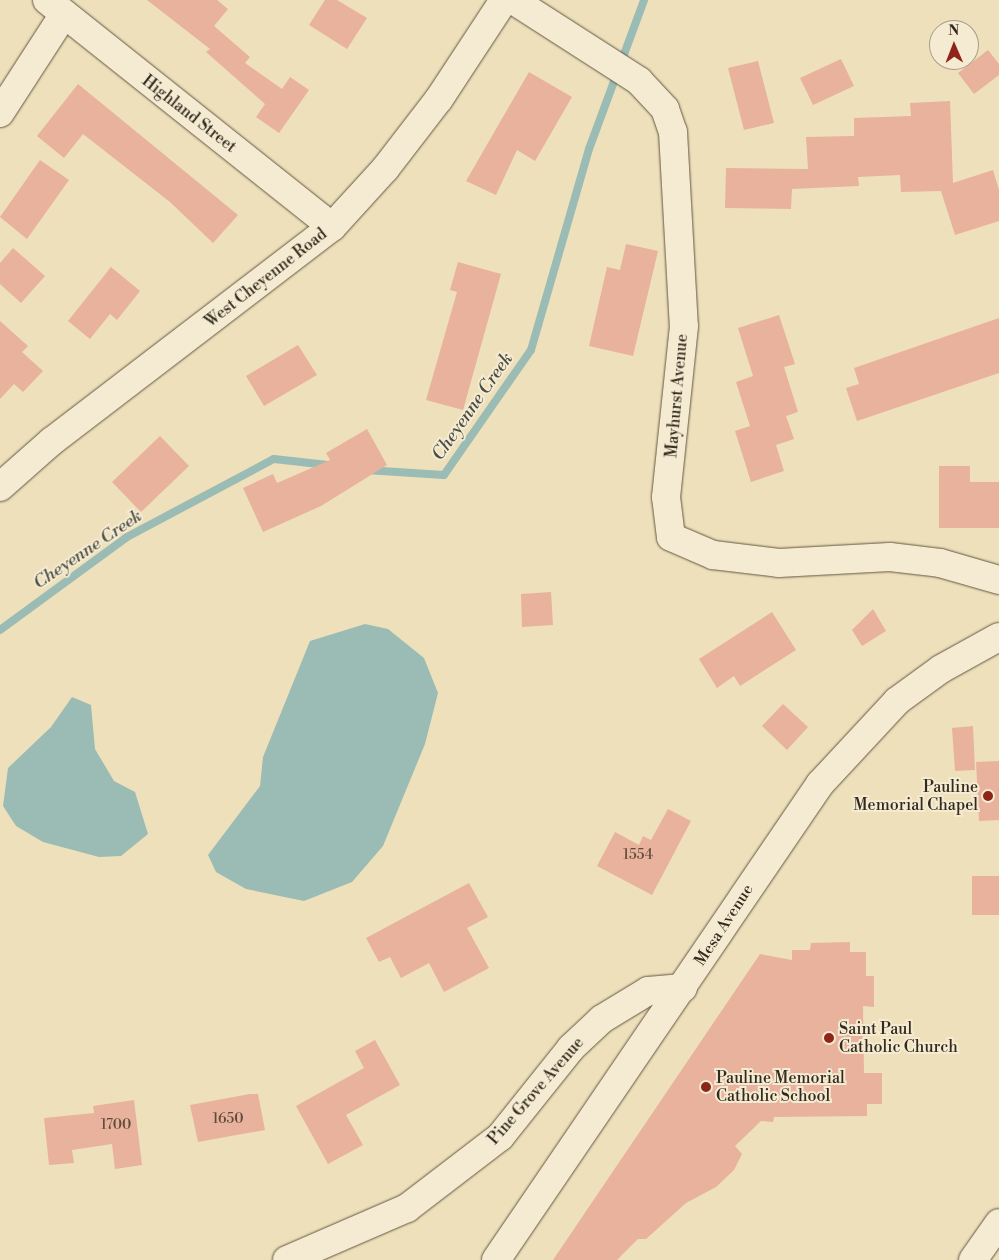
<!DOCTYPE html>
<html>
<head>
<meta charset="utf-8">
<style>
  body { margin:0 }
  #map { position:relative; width:999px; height:1260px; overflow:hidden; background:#eee0ba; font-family:"Libre Bodoni",serif }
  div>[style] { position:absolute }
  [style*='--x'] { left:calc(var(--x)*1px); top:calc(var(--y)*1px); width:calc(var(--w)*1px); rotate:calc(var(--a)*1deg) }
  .water>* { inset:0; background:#9abcb5 }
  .stream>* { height:8px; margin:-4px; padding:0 4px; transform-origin:4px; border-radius:4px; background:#9abcb5 }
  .building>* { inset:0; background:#e8b29c }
  .roads { filter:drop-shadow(0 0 1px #625744) drop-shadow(0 0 1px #625744) }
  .minor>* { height:28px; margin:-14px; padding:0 14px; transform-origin:14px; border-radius:14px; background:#f4ebd2 }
  .dots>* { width:14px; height:14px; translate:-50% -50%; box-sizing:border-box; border:2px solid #f4ebd2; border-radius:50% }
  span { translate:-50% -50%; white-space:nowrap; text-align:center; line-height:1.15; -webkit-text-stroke:4px #f4ebd2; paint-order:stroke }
  .number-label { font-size:14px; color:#604b3d }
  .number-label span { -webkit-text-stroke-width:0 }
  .street-label { font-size:16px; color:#33291d }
  .poi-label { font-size:16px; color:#33291d }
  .right { translate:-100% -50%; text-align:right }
  .left { translate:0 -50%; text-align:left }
  .water-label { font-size:18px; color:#4d4e43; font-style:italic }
  .north { position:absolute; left:929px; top:20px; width:50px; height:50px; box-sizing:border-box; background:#f4ebd2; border:1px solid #a79d8a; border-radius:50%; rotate:359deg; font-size:14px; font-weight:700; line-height:20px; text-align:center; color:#33291d }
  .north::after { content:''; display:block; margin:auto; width:18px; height:22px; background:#8f2418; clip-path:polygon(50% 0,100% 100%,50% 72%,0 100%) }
</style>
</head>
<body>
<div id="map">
  <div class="water">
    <div style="clip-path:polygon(365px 624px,388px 629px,424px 658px,438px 693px,425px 744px,383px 846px,352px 882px,304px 901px,246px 889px,216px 872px,208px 855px,260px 786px,263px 757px,310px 641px)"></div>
    <div style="clip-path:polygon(72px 697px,91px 705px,95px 749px,114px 781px,135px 792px,148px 834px,121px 856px,99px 857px,43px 842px,16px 826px,3px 806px,8px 768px,51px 727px)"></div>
  </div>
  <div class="stream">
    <div style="--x:366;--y:470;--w:78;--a:3.7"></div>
    <div style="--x:444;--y:475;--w:152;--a:-55.2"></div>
    <div style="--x:531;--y:350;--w:209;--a:-73.9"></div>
    <div style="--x:589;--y:149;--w:159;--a:-69.7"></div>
    <div style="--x:0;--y:630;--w:157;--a:-36.2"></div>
    <div style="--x:127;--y:537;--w:166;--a:-28"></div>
    <div style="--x:274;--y:459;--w:54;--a:6.3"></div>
  </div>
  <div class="building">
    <div style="clip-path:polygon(147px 0,217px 0,228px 9px,214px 26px,250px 57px,245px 63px,282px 89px,290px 77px,309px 90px,279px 133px,256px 117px,265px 104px,206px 52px,210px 49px)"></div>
    <div style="clip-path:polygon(325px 0,337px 0,367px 18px,347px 49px,309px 25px)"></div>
    <div style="clip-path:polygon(988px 50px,999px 64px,999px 75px,974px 94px,958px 73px)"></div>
    <div style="clip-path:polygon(841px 59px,854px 86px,813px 105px,800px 78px)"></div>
    <div style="clip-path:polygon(758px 61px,774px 123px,744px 130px,728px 68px)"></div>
    <div style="clip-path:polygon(529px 72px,572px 97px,535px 161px,517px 150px,496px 195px,466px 181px)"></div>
    <div style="clip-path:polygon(78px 84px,238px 215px,213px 243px,170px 202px,83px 134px,64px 158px,37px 136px)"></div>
    <div style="clip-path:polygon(950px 101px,953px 183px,993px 170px,999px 190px,999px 221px,955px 235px,941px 191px,901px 192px,900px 175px,858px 177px,859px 186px,792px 189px,791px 209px,725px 208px,726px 168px,808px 169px,806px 137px,854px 136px,854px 118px,911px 116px,910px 103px)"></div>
    <div style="clip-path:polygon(40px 160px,69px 180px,27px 239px,0 217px)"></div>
    <div style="clip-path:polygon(626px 244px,658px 251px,633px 356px,589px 346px,607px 267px,620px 270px)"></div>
    <div style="clip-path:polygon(13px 248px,45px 276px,21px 303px,0 284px,0 263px)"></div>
    <div style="clip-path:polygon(458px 262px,501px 274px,463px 410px,426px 400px,457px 292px,450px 290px)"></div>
    <div style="clip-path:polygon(111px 267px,140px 291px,117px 320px,110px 314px,90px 339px,68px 321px)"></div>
    <div style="clip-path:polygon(779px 315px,795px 364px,784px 367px,798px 412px,786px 416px,794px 439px,776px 445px,784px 471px,751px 482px,735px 431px,750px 426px,736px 382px,753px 376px,738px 328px)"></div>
    <div style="clip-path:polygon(999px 318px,999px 373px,857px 421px,846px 388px,859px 384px,854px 368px)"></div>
    <div style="clip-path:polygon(0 321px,28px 346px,22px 352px,43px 371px,23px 392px,14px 384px,0 399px)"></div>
    <div style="clip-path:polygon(298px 345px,317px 375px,264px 406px,246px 376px)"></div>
    <div style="clip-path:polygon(367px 429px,387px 465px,321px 506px,263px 532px,243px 488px,273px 474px,277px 483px,330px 460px,326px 453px)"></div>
    <div style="clip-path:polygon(160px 436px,189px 466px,141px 512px,112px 482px)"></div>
    <div style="clip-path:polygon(939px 466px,970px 466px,970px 482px,999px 482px,999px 528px,939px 528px)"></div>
    <div style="clip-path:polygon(551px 592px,553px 625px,522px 627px,521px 594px)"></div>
    <div style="clip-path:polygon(873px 609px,886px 631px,862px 646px,852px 630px)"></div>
    <div style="clip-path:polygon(772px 612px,796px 650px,740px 686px,734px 676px,717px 688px,699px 659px)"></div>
    <div style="clip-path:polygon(783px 704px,808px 727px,787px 750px,762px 726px)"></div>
    <div style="clip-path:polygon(973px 726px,975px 770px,955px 771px,952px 728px)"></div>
    <div style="clip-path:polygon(999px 761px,999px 820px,979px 821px,976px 762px)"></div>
    <div style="clip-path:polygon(668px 809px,691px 821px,652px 895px,597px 866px,615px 832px,639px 845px,643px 836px,651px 840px)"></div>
    <div style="clip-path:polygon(972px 876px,999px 876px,999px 915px,972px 915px)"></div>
    <div style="clip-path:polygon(469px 883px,488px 917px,467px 928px,489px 968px,444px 992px,429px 963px,401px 978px,390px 957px,379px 962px,366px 938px)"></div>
    <div style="clip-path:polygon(850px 942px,850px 952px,866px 952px,866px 976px,874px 976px,874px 1007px,863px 1006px,864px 1073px,882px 1073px,882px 1104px,867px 1104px,867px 1116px,774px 1117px,773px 1122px,761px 1121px,735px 1146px,742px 1154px,734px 1170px,716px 1187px,686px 1203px,646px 1239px,638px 1239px,617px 1260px,553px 1260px,760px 954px,792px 960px,792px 950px,810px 950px,811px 943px)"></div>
    <div style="clip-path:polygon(375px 1040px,400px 1085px,346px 1115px,363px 1145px,328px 1164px,296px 1106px,364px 1068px,355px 1051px)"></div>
    <div style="clip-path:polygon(250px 1094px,258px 1094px,265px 1130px,198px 1142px,190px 1105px)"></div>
    <div style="clip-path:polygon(134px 1100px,142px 1165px,115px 1169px,112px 1144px,72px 1150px,74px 1163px,49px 1165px,44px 1118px,94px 1113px,93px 1106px)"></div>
  </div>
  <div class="roads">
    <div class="minor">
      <div style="--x:47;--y:0;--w:364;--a:38.5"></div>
      <div style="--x:513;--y:0;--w:150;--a:32.7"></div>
      <div style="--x:639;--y:81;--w:38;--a:47"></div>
      <div style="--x:665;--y:109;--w:24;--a:71"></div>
      <div style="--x:673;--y:132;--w:194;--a:86.8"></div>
      <div style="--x:684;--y:326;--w:172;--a:96"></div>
      <div style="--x:666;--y:497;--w:40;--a:82.9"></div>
      <div style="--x:671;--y:537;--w:46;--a:23.2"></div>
      <div style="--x:713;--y:555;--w:66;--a:6.9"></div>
      <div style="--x:779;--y:563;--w:111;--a:-3.1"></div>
      <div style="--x:890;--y:557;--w:50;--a:6.8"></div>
      <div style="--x:940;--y:563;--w:61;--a:16.1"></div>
      <div style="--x:0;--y:113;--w:118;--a:-57.1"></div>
      <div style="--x:0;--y:487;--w:69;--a:-41.5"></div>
      <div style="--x:52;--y:441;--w:352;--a:-37.4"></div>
      <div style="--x:332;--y:227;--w:79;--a:-47.6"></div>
      <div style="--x:385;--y:169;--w:88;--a:-52.4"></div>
      <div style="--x:439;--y:99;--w:118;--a:-56.7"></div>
      <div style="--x:287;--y:1260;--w:131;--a:-23.4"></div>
      <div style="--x:407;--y:1208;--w:117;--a:-37.4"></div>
      <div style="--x:500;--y:1137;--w:114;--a:-51.4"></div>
      <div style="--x:571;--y:1048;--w:42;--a:-43.1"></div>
      <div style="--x:602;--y:1019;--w:54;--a:-31.3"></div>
      <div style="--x:648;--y:991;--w:35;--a:-5"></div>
      <div style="--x:496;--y:1260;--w:576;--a:-55.76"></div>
      <div style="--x:820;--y:784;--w:113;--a:-47.1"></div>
      <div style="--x:897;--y:701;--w:54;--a:-36"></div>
      <div style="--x:941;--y:669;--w:66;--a:-28.9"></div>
      <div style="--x:973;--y:1260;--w:45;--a:-54.9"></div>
    </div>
  </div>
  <div class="dots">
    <div style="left:988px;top:796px;background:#8f2418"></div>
    <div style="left:829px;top:1038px;background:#8f2418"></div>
    <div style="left:706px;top:1087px;background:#8f2418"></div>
  </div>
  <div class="number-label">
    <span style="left:638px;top:855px">1554</span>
    <span style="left:228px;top:1119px">1650</span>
    <span style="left:116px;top:1125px">1700</span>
  </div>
  <div class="street-label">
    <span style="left:189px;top:114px;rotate:38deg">Highland Street</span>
    <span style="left:266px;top:278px;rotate:-38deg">West Cheyenne Road</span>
    <span style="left:677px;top:396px;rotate:-85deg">Mayhurst Avenue</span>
    <span style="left:724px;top:925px;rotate:-57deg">Mesa Avenue</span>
    <span style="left:536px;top:1091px;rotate:-49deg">Pine Grove Avenue</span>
  </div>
  <div class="poi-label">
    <span class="right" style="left:978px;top:796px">Pauline<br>Memorial Chapel</span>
    <span class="left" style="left:839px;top:1038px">Saint Paul<br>Catholic Church</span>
    <span class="left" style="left:716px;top:1087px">Pauline Memorial<br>Catholic School</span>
  </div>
  <div class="water-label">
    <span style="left:473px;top:407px;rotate:-55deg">Cheyenne Creek</span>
    <span style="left:88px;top:550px;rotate:-34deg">Cheyenne Creek</span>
  </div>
  <div class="north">N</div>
</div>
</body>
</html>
